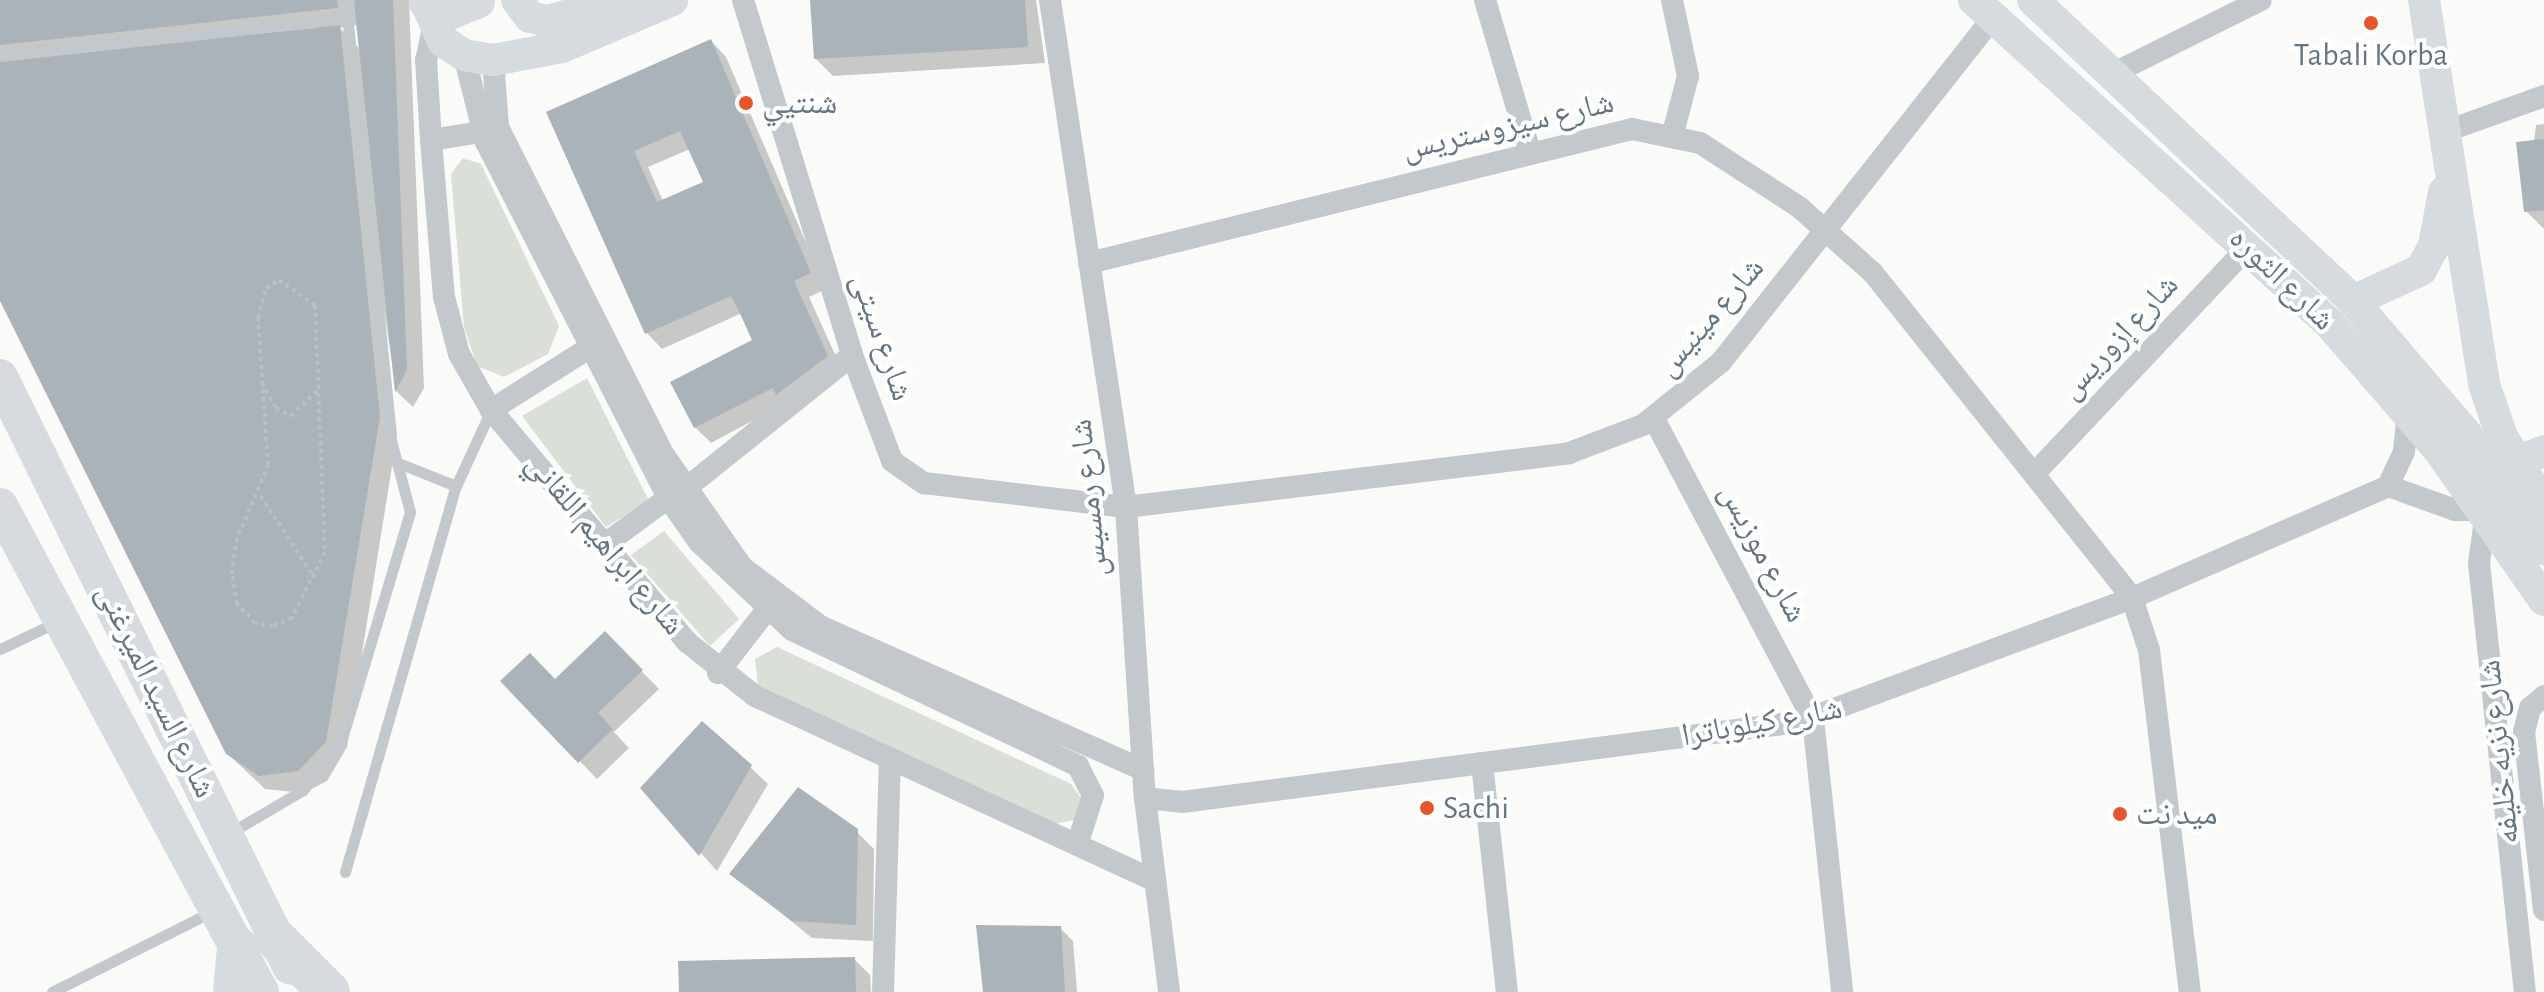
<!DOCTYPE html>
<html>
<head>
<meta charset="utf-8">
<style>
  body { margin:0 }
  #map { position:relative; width:2544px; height:992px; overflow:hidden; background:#fafaf8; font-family:"Alegreya Sans","Noto Naskh Arabic",sans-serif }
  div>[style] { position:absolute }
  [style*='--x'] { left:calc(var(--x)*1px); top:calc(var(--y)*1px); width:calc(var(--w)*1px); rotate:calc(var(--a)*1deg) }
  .green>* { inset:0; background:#dadfd7 }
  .shadow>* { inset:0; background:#0003 }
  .building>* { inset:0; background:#aab3b9 }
  .path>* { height:4px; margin-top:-2px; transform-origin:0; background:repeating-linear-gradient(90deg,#bbbfc2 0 4px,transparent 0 8px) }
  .lane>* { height:11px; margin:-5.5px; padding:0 5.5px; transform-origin:5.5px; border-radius:5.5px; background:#c3c8cc }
  .street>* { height:22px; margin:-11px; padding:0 11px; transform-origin:11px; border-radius:11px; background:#c3c8cc }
  .secondary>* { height:32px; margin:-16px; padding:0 16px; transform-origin:16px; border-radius:16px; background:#d6dbdf }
  .primary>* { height:36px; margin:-18px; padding:0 18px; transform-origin:18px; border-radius:18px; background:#d6dbdf }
  .highway>* { height:42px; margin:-21px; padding:0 21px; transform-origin:21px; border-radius:21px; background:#d6dbdf }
  .dots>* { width:22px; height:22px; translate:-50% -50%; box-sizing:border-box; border:4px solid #fff; border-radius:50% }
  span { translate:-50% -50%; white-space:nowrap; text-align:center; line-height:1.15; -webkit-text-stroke:8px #fff; paint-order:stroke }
  .poi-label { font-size:32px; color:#657683 }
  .left { translate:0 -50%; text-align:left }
  .street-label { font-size:32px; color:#657683 }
</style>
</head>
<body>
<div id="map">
  <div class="green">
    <div style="clip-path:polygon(463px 158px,481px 164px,559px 326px,548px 354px,504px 377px,477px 366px,464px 327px,451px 174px)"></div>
    <div style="clip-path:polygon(587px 378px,649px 501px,606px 527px,522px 416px)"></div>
    <div style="clip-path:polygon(664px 531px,739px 619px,710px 646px,631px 555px)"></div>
    <div style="clip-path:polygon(777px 647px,1071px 784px,1083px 801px,1075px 820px,1054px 824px,758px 685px,755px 659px)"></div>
  </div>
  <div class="shadow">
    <div style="clip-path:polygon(evenodd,0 0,409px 0,424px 388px,413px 407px,396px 391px,384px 309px,397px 435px,347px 747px,327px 781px,304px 793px,265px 789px,227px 753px,0 297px,0 0,356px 25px,359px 48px,340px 28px,356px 25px)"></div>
    <div style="clip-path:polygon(812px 0,1036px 0,1045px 63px,833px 76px,816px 59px)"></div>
    <div style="clip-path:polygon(evenodd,711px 41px,726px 57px,826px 289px,809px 297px,843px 372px,711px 443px,695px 427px,754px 341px,742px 313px,662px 349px,647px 333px,548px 113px,711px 41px,690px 149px,706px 183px,663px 201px,648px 167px,690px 149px)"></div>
    <div style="clip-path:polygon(2544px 124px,2544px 229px,2526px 211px,2536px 125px)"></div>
    <div style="clip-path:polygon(605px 634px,659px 689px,614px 732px,629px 748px,597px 779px,503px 681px,555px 682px)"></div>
    <div style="clip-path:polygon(750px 767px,768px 784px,717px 871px,643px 788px)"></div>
    <div style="clip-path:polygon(856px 831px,874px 849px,873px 941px,812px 938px,732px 873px)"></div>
    <div style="clip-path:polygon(1060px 928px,1073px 941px,1077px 992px,985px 992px)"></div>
    <div style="clip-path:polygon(854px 959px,870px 975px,871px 992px,681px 992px)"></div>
  </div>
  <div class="building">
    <div style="clip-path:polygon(0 0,337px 0,338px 8px,0 45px)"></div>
    <div style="clip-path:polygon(354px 0,393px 0,407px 370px,395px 392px)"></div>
    <div style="clip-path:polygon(810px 0,1025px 0,1028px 47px,814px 59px)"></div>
    <div style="clip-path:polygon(340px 25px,380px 417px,326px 742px,298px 771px,259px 776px,226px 754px,0 301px,0 62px)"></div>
    <div style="clip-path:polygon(evenodd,711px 39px,811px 273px,794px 281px,828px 356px,776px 395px,773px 388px,694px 428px,670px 382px,752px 340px,737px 307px,731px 296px,645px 334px,546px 112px,711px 39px,680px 131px,703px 182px,657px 202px,634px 151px,680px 131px)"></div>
    <div style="clip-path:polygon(2544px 139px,2544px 210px,2524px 212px,2516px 142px)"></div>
    <div style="clip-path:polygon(605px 631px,643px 670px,598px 713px,613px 729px,578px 763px,500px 681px,530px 653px,555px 679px)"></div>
    <div style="clip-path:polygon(702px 721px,752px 765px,699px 856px,640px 788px)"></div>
    <div style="clip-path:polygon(798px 787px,858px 829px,856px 925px,792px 921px,729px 874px)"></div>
    <div style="clip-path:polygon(976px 925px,1061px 926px,1065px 992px,983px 992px)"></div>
    <div style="clip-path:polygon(855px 957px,856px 992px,679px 992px,678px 961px)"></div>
  </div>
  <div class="path">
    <div style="--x:279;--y:280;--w:44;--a:34.8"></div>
    <div style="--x:315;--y:305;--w:247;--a:87.7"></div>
    <div style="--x:325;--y:552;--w:74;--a:116.6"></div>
    <div style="--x:292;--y:618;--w:21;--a:157"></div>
    <div style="--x:273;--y:626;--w:18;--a:-171"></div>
    <div style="--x:255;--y:623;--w:26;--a:-133"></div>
    <div style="--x:237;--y:604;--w:30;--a:-99"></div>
    <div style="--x:232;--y:574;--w:32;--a:-83"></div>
    <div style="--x:236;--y:542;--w:83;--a:-67.4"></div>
    <div style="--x:268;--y:465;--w:147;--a:-93.9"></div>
    <div style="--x:258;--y:318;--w:31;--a:-75"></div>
    <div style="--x:266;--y:288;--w:15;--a:-32"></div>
    <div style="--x:262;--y:383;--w:29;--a:61"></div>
    <div style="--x:276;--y:408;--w:17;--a:28"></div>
    <div style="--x:291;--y:416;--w:36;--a:-44"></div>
    <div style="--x:261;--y:496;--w:95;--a:57"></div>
  </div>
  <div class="lane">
    <div style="--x:0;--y:54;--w:315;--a:-5.8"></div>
    <div style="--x:313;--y:22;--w:35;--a:-12"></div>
    <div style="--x:347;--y:15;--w:15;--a:-98"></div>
    <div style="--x:396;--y:462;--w:65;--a:21.8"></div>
    <div style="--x:0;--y:649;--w:63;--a:-25.3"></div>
    <div style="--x:228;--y:834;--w:87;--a:-30.4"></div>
    <div style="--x:303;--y:790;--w:61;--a:-51.6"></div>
    <div style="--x:341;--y:742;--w:240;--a:-73.3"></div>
    <div style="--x:410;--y:512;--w:74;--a:-104.8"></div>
    <div style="--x:391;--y:440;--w:427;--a:-95.9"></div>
    <div style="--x:345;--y:872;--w:402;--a:-74"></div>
    <div style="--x:456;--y:486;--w:84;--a:-65.3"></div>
    <div style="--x:52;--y:992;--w:180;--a:-26.7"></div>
  </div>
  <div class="street">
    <div style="--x:743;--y:0;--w:371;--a:72.9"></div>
    <div style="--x:852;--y:355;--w:113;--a:69.3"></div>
    <div style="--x:892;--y:461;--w:39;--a:35"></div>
    <div style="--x:924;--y:483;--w:203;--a:6.8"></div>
    <div style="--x:1126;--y:507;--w:446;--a:-6.9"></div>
    <div style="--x:1569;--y:453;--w:79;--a:-20.7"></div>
    <div style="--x:1643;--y:425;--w:100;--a:-38.9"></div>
    <div style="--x:1721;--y:362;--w:439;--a:-51.7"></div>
    <div style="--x:1050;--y:0;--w:513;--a:81.47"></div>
    <div style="--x:1126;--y:507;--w:292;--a:86.3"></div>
    <div style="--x:1145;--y:798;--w:195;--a:82.9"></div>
    <div style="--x:1485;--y:0;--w:159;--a:73.5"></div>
    <div style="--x:1672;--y:0;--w:78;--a:78.1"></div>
    <div style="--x:1688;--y:76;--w:59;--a:104.7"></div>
    <div style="--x:433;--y:28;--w:33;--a:102"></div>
    <div style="--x:426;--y:60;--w:80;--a:86.4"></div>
    <div style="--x:431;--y:140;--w:158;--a:85.3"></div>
    <div style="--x:444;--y:297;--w:59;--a:75.3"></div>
    <div style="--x:459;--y:354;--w:64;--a:60.3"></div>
    <div style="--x:491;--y:410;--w:304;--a:49.8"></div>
    <div style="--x:687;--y:642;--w:87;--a:38.5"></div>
    <div style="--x:755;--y:696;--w:441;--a:24.8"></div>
    <div style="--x:464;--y:55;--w:90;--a:75.8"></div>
    <div style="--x:486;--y:142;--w:400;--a:62.9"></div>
    <div style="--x:668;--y:498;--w:54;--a:54.8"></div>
    <div style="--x:699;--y:542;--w:128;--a:43.4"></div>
    <div style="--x:792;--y:630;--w:317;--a:25.4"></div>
    <div style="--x:1078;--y:766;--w:33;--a:63"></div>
    <div style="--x:1093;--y:795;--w:52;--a:107.7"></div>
    <div style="--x:493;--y:60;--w:67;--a:85.7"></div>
    <div style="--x:498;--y:127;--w:368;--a:63.2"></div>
    <div style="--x:664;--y:455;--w:136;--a:55.1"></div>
    <div style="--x:742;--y:567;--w:98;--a:37.1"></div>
    <div style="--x:820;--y:626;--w:354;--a:24"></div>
    <div style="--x:2112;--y:74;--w:166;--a:-26.4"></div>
    <div style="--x:2444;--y:132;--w:106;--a:-19.8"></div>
    <div style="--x:431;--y:140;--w:51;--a:-9.1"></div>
    <div style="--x:1089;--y:263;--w:559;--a:-13.86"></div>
    <div style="--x:1632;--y:129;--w:69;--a:11.6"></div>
    <div style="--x:1700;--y:143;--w:118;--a:32.9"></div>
    <div style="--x:1799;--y:207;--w:99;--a:41.7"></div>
    <div style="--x:1873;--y:273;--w:416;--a:51.4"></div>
    <div style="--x:2132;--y:598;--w:55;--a:71.9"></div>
    <div style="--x:2149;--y:650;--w:344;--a:83.2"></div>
    <div style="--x:491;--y:410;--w:116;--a:-32.3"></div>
    <div style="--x:1654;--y:419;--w:340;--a:62.1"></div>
    <div style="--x:1813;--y:719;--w:275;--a:83.9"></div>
    <div style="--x:2036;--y:472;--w:311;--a:-46.7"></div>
    <div style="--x:2388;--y:486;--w:38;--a:-65"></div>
    <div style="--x:2404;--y:452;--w:41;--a:-84.4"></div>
    <div style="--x:685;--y:489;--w:214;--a:-38.7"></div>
    <div style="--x:2486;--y:513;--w:50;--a:98"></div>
    <div style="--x:2479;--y:563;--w:431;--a:83.9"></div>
    <div style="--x:605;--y:544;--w:78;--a:-36.1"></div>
    <div style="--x:718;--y:673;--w:77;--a:-52.4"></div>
    <div style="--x:2544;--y:696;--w:18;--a:139"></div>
    <div style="--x:2530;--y:708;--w:25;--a:104"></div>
    <div style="--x:2524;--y:732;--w:179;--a:83.6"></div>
    <div style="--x:1482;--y:763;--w:230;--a:83.8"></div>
    <div style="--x:1145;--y:798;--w:37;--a:6"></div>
    <div style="--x:1182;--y:802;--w:622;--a:-7.39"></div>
    <div style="--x:1799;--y:722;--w:355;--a:-20.4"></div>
    <div style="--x:2132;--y:598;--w:279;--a:-23.6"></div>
    <div style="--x:2388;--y:486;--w:71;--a:19.7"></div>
    <div style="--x:2455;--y:510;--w:29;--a:0"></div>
    <div style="--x:883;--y:992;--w:232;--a:-88.3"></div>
  </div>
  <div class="secondary">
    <div style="--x:425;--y:0;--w:45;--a:66.3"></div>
    <div style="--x:443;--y:41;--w:25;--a:34"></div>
    <div style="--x:464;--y:55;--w:29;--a:10"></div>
    <div style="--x:493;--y:60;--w:70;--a:-10.7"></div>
    <div style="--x:562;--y:47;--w:120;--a:-23.1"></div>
    <div style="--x:517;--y:0;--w:21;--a:53"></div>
    <div style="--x:530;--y:17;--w:17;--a:13"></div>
    <div style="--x:547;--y:21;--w:81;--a:-15.1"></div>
    <div style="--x:1974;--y:0;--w:481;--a:42.3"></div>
    <div style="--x:2330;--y:324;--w:167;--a:49.1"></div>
    <div style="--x:2439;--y:450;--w:183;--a:55"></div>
    <div style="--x:2033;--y:0;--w:439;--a:43.2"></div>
    <div style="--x:2353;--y:301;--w:176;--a:49.6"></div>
    <div style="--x:2467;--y:435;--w:138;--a:56"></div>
    <div style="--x:2424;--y:0;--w:389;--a:81.1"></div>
    <div style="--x:2484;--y:384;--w:56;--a:71.2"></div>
    <div style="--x:2502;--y:437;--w:80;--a:58.3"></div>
    <div style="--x:425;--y:3;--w:29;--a:20"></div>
    <div style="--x:452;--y:13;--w:29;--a:-22"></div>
    <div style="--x:2353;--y:301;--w:75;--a:-24.5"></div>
    <div style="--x:2421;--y:270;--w:27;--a:-62"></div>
    <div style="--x:2434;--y:246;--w:55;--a:-79.5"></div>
    <div style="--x:2517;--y:462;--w:29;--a:-22"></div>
  </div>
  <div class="primary">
    <div style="--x:0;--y:377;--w:657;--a:63.79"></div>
    <div style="--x:0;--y:506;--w:552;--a:61.76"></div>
  </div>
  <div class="highway">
    <div style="--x:276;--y:939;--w:75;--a:45"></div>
    <div style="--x:234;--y:992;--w:44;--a:-84.8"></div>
  </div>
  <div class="dots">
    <div style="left:2371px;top:23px;background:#e4572e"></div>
    <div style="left:746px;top:103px;background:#e4572e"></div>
    <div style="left:1427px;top:808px;background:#e4572e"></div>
    <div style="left:2120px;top:814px;background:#e4572e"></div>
  </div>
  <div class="poi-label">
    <span style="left:2371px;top:55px">Tabali Korba</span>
    <span class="left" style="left:762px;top:103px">شنتيي</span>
    <span class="left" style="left:1443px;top:808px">Sachi</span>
    <span class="left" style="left:2136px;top:814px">ميد نت</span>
  </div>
  <div class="street-label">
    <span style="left:1508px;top:126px;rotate:-13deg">شارع سيزوستريس</span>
    <span style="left:2282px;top:279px;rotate:44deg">شارع الثوره</span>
    <span style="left:1710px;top:317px;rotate:-49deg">شارع مينيس</span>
    <span style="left:882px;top:337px;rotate:71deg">شارع سيتى</span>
    <span style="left:2119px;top:337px;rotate:-47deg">شارع إزوريس</span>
    <span style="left:1089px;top:498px;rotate:-96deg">شارع رمسيس</span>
    <span style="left:605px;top:544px;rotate:50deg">شارع ابراهيم اللقاني</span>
    <span style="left:1763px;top:553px;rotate:62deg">شارع موزيس</span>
    <span style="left:156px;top:691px;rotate:64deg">شارع السيد الميرغنى</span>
    <span style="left:1762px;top:722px;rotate:-10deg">شارع كيلوباترا</span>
    <span style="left:2499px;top:752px;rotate:-96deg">شارع نزيه خليفه</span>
  </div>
</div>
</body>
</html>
